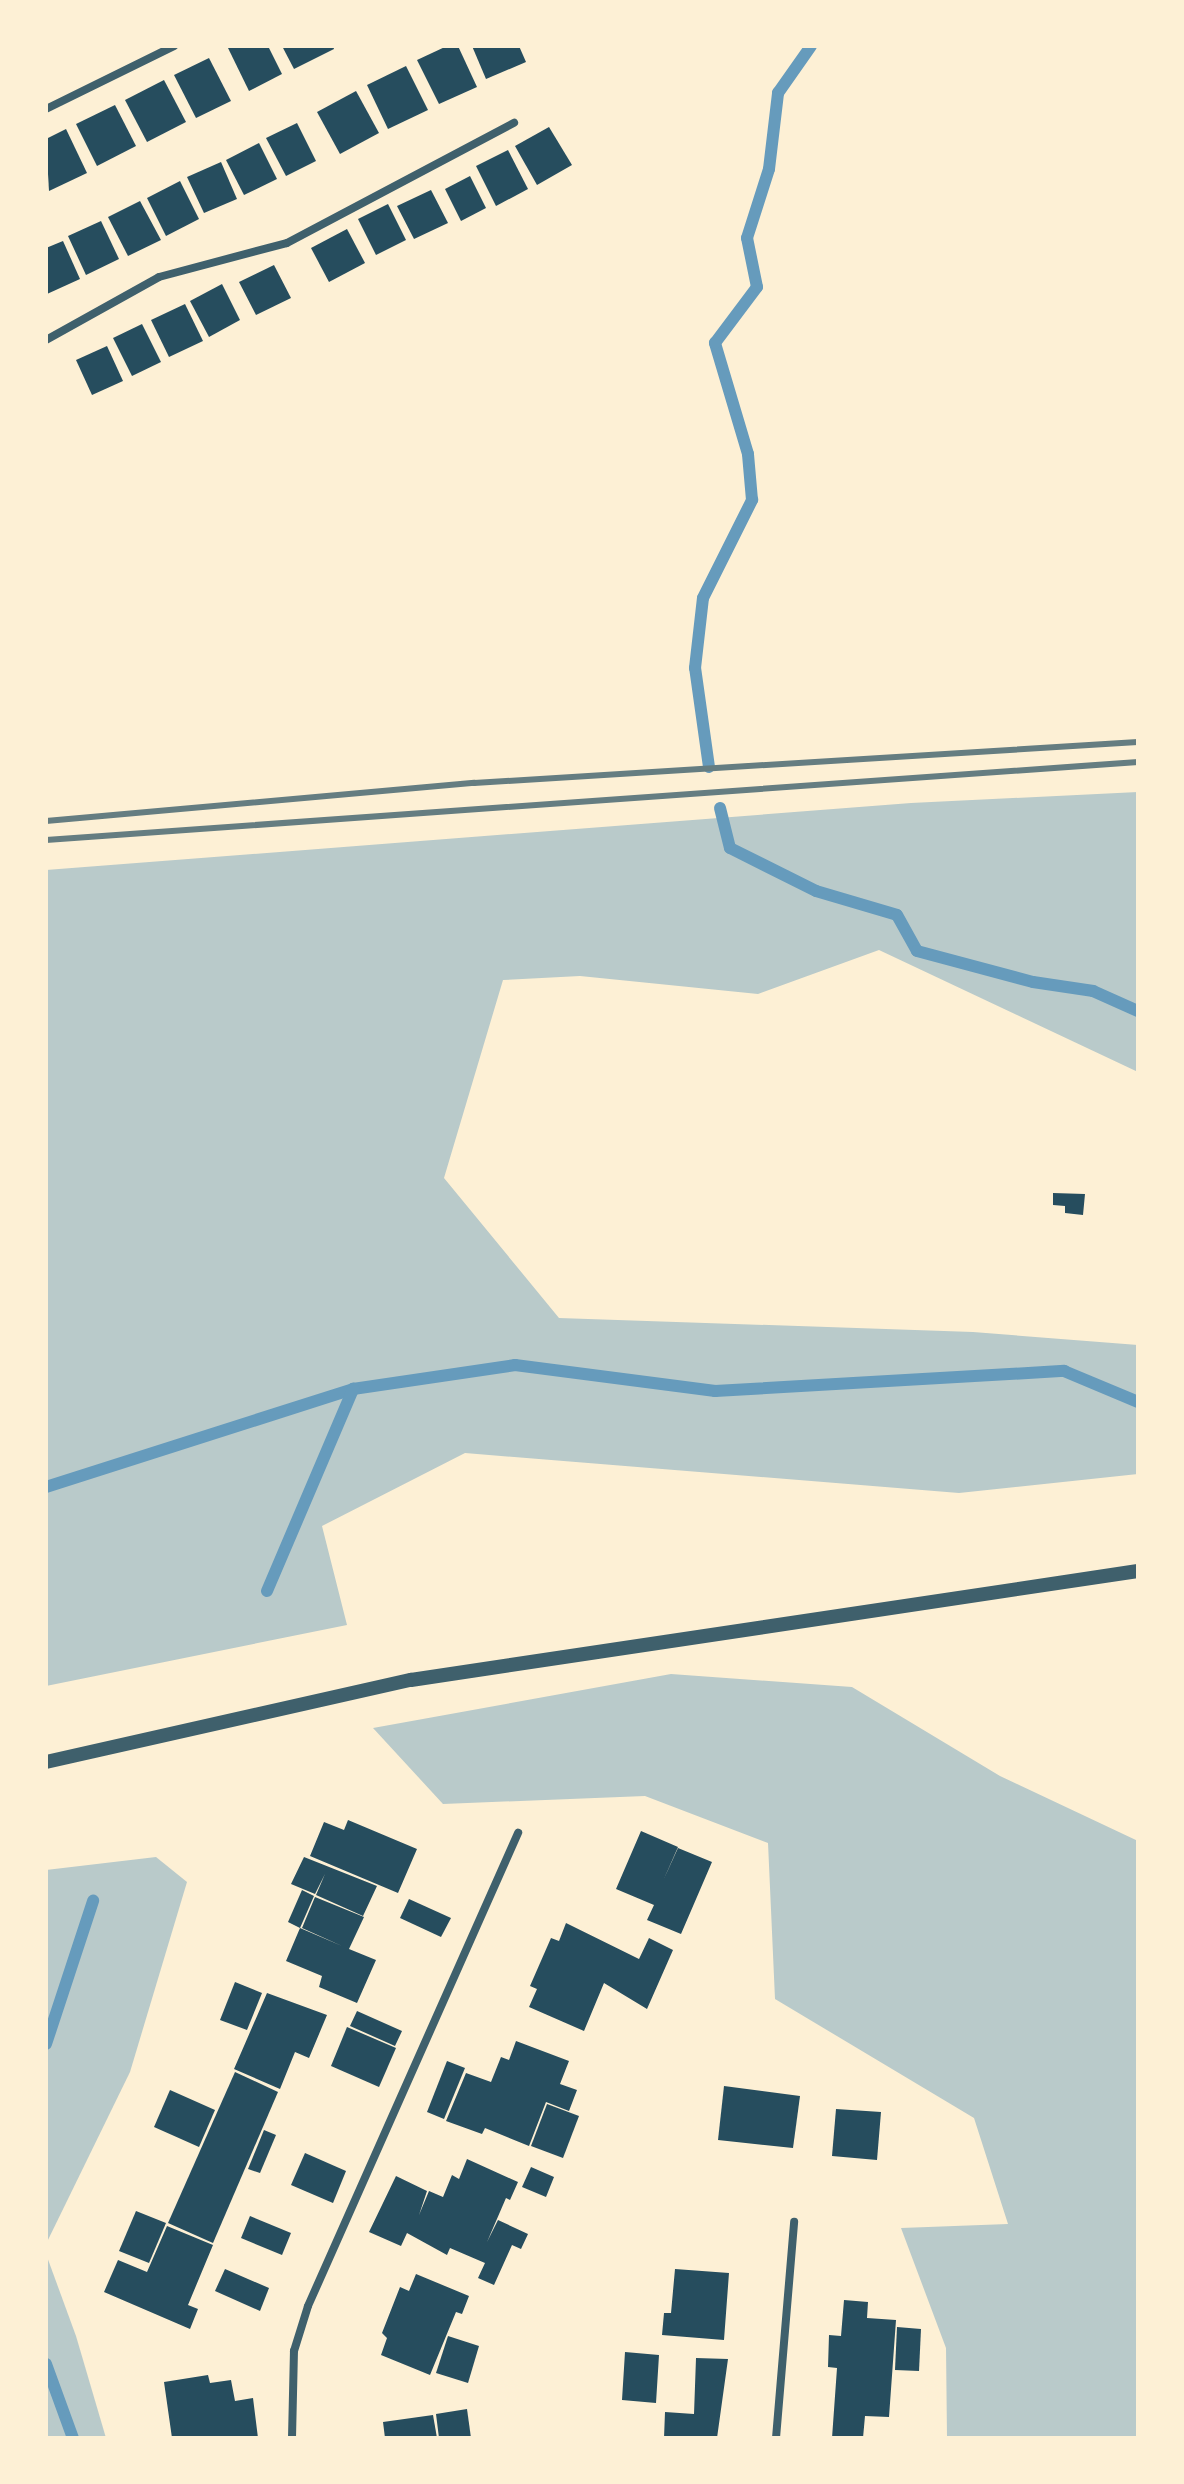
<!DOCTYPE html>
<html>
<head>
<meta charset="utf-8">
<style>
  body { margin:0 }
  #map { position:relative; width:1184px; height:2484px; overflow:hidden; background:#fdf0d5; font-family:"IBM Plex Sans",sans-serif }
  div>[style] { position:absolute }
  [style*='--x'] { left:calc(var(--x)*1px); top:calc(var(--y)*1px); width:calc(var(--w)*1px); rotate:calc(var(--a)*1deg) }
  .green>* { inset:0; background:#b9caca }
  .stream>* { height:12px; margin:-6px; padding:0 6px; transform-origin:6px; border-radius:6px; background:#669bbc }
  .building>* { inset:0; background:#264d5e }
  .minor>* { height:8px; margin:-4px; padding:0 4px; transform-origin:4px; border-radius:4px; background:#3f606c }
  .tertiary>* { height:14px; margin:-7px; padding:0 7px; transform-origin:7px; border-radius:7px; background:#3f606c }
  .rail>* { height:6px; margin:-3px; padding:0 3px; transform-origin:3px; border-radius:3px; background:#657d81 }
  span { translate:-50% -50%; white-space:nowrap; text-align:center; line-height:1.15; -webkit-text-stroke:6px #fdf0d5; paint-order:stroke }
  .frame { position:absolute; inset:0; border:48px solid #fdf0d5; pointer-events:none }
</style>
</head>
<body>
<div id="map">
  <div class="green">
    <div style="clip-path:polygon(1138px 792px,1138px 1072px,879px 950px,758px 994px,580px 976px,503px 980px,444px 1178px,559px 1318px,973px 1332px,1138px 1345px,1138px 1474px,959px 1493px,465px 1453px,322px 1526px,347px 1625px,46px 1686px,46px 870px,911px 803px)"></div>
    <div style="clip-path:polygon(671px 1674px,852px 1687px,1000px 1776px,1138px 1841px,1138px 2438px,947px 2438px,946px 2348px,901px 2228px,1008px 2224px,974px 2118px,775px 1999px,768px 1843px,645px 1796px,443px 1804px,373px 1728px)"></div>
    <div style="clip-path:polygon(156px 1857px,187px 1882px,130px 2072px,46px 2244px,46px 1870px)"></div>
    <div style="clip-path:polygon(46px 2254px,76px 2336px,106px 2438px,46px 2438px)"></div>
  </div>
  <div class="stream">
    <div style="--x:709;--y:767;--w:100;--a:-98"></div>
    <div style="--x:695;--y:668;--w:70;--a:-83.5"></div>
    <div style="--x:703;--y:598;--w:110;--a:-63.4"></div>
    <div style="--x:752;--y:500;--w:46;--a:-95"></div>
    <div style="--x:748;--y:454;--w:116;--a:-106.6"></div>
    <div style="--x:715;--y:343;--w:70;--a:-53.1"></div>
    <div style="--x:757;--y:287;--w:50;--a:-101.5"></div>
    <div style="--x:747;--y:238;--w:72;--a:-72.3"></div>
    <div style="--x:769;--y:169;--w:77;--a:-83.2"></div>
    <div style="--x:778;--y:93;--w:57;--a:-54.9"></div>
    <div style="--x:720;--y:808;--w:41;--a:76"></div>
    <div style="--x:730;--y:848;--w:96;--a:26.6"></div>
    <div style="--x:816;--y:891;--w:84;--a:16.5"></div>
    <div style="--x:897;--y:915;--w:41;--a:60.9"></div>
    <div style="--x:917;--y:951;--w:120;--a:15"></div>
    <div style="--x:1033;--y:982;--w:61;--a:8.5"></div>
    <div style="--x:1093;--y:991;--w:49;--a:24"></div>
    <div style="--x:46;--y:1487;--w:322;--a:-17.7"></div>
    <div style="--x:353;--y:1389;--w:164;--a:-8.4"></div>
    <div style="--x:515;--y:1365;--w:202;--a:7.4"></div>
    <div style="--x:715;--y:1391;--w:350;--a:-3.3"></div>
    <div style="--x:1064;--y:1371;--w:80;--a:22.7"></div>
    <div style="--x:267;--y:1591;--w:220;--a:-66.9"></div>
    <div style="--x:46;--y:2044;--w:151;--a:-71.8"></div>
    <div style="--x:46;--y:2364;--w:79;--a:70"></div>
  </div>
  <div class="building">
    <div style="clip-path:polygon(232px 46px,268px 46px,282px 74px,249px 91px,228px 48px)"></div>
    <div style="clip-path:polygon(282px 46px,333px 46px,334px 49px,294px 69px)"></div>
    <div style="clip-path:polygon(447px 46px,458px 46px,477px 87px,439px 104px,417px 60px)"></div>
    <div style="clip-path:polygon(472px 46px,519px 46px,526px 62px,486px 79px)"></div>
    <div style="clip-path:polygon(209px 58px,231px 101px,196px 118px,174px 75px)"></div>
    <div style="clip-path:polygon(406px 66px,428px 110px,388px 129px,367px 85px)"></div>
    <div style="clip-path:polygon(164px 80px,186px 122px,147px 142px,125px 100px)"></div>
    <div style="clip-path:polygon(356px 91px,379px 133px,340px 154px,317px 112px)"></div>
    <div style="clip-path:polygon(115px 105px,136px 146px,97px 166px,76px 124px)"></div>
    <div style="clip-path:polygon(297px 123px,316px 161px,286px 176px,266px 138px)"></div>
    <div style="clip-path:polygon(549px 127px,572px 165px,537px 185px,515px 146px)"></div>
    <div style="clip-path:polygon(66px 129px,87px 173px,49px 191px,46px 139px)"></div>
    <div style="clip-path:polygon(259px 143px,277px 179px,244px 195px,226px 160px)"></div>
    <div style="clip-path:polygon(508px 150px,528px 189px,496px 206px,476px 166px)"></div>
    <div style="clip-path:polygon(221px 162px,237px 199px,204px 213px,187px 177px)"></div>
    <div style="clip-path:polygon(470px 176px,486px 208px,461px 221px,445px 189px)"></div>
    <div style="clip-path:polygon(180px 181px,199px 219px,166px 236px,147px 198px)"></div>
    <div style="clip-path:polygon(431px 190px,448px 223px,414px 239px,397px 206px)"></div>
    <div style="clip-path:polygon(140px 201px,161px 240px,128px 256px,108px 217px)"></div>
    <div style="clip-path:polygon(388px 204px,406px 240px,376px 255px,358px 219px)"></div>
    <div style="clip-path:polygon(101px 221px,119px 259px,86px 275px,68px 236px)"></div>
    <div style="clip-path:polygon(347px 229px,365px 263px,329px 282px,311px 248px)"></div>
    <div style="clip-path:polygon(63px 241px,80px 279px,47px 294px,46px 248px)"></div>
    <div style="clip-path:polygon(274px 265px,291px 298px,256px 315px,239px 282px)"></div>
    <div style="clip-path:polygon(222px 284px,240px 320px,209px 337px,190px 301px)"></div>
    <div style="clip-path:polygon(185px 304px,203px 341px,169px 357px,151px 320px)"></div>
    <div style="clip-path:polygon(142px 324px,161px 362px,132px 376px,113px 338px)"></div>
    <div style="clip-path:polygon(107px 346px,123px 381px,92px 395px,76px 360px)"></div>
    <div style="clip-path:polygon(1053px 1193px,1085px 1194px,1083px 1215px,1065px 1213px,1065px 1206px,1053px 1205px)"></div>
    <div style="clip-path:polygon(348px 1820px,417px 1849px,398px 1893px,310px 1856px,324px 1822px,344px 1830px)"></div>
    <div style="clip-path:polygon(641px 1831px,678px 1847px,663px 1881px,678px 1848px,712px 1862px,681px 1934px,647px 1920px,654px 1905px,616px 1889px)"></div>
    <div style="clip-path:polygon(304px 1857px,377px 1886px,363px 1916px,316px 1895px,325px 1874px,315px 1894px,291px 1884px)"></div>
    <div style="clip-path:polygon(302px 1890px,314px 1896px,300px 1928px,288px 1922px)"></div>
    <div style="clip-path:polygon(315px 1897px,364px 1917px,349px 1949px,376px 1960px,357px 2003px,319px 1987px,322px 1976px,286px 1961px,300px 1928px,342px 1946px,302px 1928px)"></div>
    <div style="clip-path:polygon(409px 1899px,451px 1918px,441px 1937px,400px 1918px)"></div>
    <div style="clip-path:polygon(566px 1923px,639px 1959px,649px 1938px,673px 1950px,647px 2009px,604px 1983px,584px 2031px,529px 2007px,537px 1989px,530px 1986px,551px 1938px,559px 1941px)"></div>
    <div style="clip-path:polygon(235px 1982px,262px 1993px,247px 2030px,220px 2020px)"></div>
    <div style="clip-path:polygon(267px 1993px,327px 2015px,309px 2058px,295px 2052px,280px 2089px,234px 2069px)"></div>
    <div style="clip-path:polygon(357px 2011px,402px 2031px,395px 2046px,350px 2026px)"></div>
    <div style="clip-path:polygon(347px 2027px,396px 2048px,379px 2087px,331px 2066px)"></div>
    <div style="clip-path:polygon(516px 2041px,569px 2061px,560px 2084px,577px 2090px,569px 2111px,546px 2102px,529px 2146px,485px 2128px,482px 2134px,446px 2121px,466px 2073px,491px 2082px,501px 2057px,509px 2060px)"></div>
    <div style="clip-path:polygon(447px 2061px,465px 2068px,444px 2119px,427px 2112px)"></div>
    <div style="clip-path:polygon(235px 2072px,278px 2092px,213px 2243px,168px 2223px)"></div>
    <div style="clip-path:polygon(724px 2086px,800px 2096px,793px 2148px,718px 2140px)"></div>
    <div style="clip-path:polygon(170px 2090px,215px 2110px,199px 2147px,154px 2127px)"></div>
    <div style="clip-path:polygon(547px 2104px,579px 2116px,563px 2158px,531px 2146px)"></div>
    <div style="clip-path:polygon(836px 2109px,881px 2112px,877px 2160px,832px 2156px)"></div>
    <div style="clip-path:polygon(264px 2130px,276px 2135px,260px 2173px,248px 2169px)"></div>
    <div style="clip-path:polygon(305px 2153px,346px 2171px,333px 2203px,291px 2185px)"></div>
    <div style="clip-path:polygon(467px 2159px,518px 2182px,510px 2200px,506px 2198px,487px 2242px,498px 2220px,528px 2234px,521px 2249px,512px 2245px,494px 2285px,478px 2278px,485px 2263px,450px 2248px,447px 2255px,407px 2233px,401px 2246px,369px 2232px,396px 2176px,427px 2191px,419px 2215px,429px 2191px,443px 2197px,452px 2175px,459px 2179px)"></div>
    <div style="clip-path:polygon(531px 2167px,554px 2177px,546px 2197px,522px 2187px)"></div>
    <div style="clip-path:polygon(136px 2211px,166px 2223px,149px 2263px,119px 2251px)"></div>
    <div style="clip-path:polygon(250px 2216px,291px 2233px,282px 2255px,241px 2238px)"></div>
    <div style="clip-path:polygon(167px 2226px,213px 2245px,188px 2305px,198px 2309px,190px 2329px,104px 2292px,118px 2260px,147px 2272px)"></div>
    <div style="clip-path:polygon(225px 2269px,269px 2288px,260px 2311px,215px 2291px)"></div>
    <div style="clip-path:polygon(675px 2269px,729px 2273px,724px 2340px,662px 2335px,664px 2313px,671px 2313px)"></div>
    <div style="clip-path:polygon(416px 2274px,469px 2296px,462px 2314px,456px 2312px,430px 2375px,381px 2355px,387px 2338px,382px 2333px,400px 2287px,409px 2291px)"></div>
    <div style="clip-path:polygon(844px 2300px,868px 2302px,867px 2318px,896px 2320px,889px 2417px,865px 2416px,863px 2438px,832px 2438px,837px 2368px,828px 2367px,829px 2335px,841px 2336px)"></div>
    <div style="clip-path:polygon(897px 2327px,921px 2329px,919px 2371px,895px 2370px)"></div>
    <div style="clip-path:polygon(448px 2336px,479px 2346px,468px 2383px,436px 2373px)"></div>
    <div style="clip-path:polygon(625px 2352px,659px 2355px,656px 2403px,622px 2400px)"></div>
    <div style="clip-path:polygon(696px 2358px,728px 2359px,717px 2438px,664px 2438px,665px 2412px,694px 2414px)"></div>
    <div style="clip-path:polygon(208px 2375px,210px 2383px,231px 2380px,235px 2401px,253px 2398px,258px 2438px,172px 2438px,164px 2382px)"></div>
    <div style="clip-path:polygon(467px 2409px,471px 2438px,439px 2438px,436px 2414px)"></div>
    <div style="clip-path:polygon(433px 2415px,437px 2438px,385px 2438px,383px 2422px)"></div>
  </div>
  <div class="minor">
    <div style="--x:46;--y:109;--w:143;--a:-26.2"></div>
    <div style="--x:46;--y:340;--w:129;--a:-29.1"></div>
    <div style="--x:159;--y:277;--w:132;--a:-14.9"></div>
    <div style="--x:287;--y:243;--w:257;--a:-27.9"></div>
    <div style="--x:292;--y:2438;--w:87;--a:-88.7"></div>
    <div style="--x:294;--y:2351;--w:47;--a:-72.7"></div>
    <div style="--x:308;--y:2306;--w:518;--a:-66.06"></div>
    <div style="--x:776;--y:2438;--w:217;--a:-85.2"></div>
  </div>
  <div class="tertiary">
    <div style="--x:46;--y:1762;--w:374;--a:-12.7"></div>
    <div style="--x:411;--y:1680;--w:735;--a:-8.53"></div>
  </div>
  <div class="rail">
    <div style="--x:46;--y:821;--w:430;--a:-5.1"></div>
    <div style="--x:474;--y:783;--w:665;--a:-3.53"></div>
    <div style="--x:46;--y:840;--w:1095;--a:-4.09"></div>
  </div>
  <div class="frame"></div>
</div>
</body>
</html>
